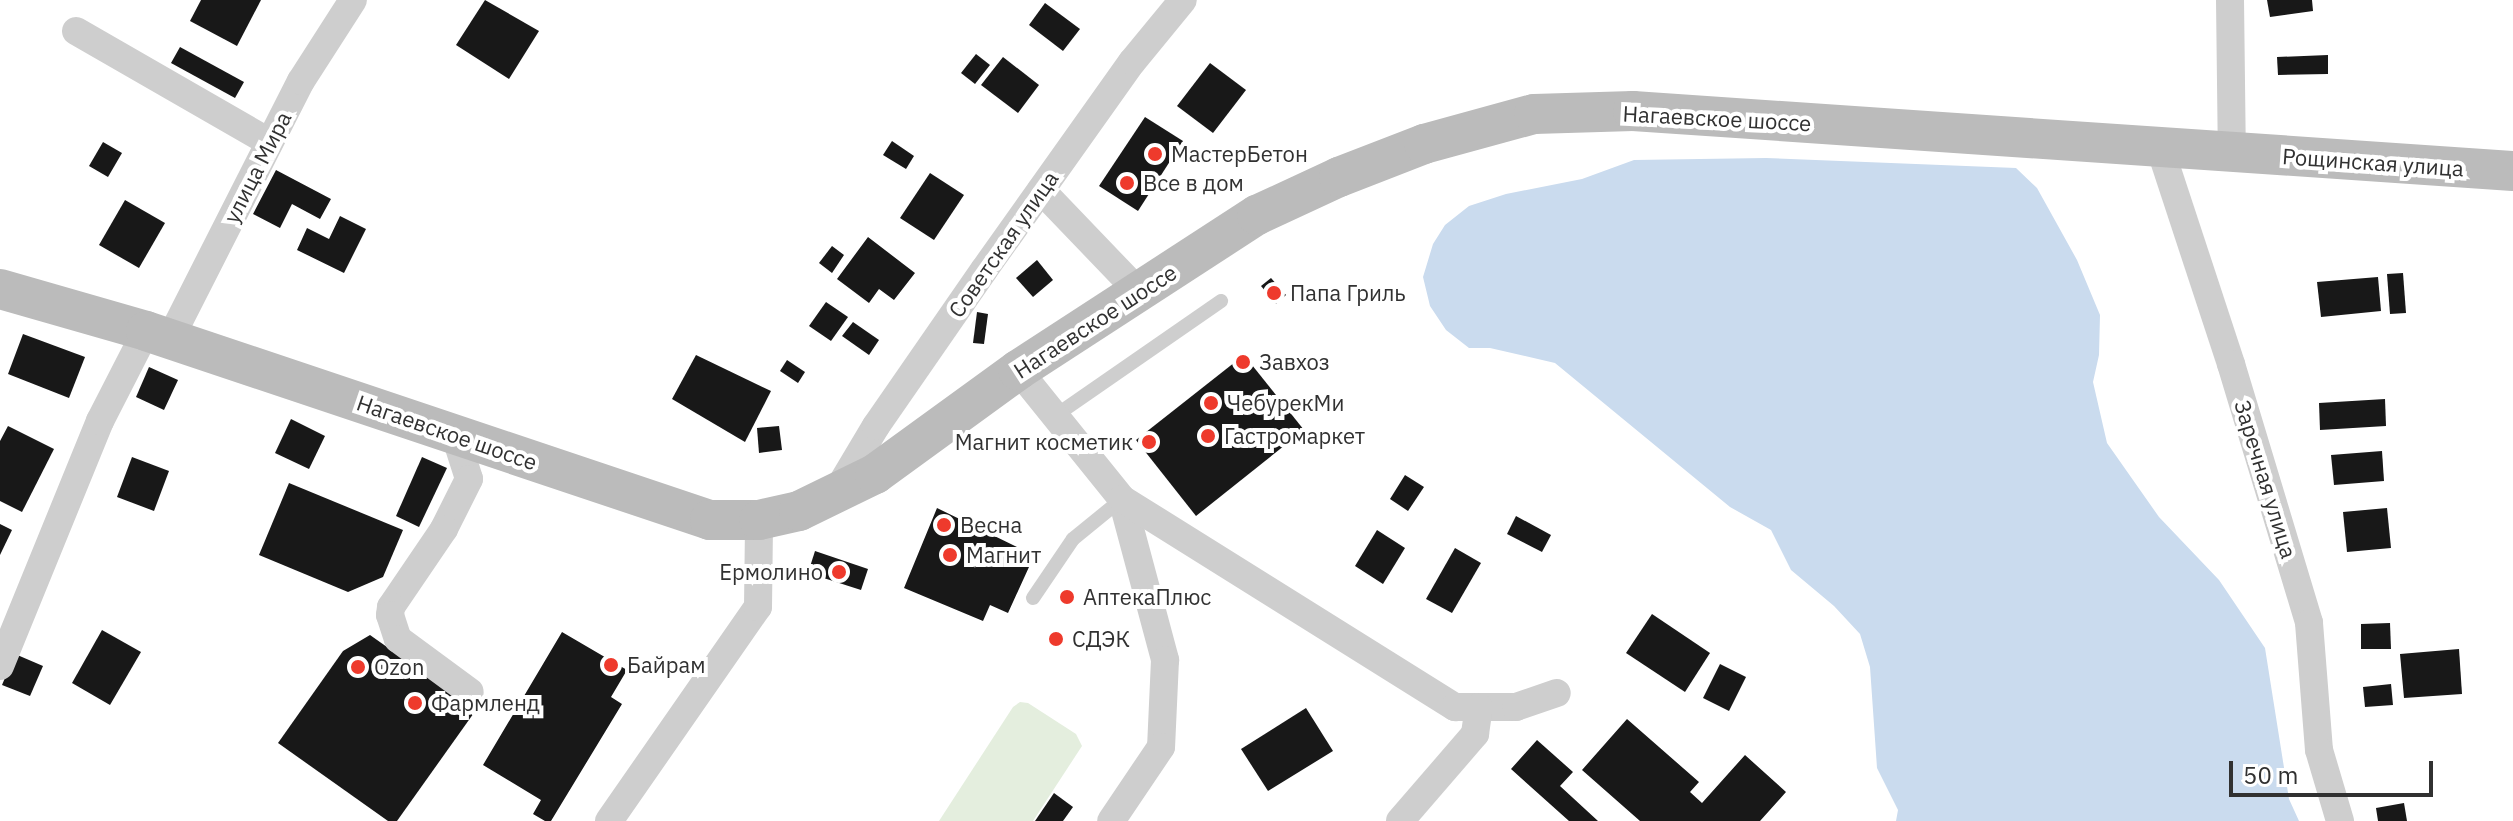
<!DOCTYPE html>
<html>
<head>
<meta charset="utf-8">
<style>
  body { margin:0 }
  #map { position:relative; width:2513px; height:821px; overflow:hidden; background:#fff; font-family:"IBM Plex Sans",sans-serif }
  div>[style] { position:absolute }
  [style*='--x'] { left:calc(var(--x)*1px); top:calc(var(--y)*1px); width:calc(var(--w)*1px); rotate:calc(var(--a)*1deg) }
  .green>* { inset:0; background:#e4eede }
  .water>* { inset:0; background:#cadbee }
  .building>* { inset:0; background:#181818 }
  .lane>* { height:14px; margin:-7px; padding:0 7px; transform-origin:7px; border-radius:7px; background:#cecece }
  .street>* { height:28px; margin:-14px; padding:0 14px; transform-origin:14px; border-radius:14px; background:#cecece }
  .secondary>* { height:40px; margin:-20px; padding:0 20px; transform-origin:20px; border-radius:20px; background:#bbb }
  .dots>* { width:22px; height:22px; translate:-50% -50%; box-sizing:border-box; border:4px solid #fff; border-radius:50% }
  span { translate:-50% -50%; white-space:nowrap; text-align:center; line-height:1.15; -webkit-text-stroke:8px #fff; paint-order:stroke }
  .street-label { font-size:22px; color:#313131 }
  .poi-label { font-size:22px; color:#313131 }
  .left { translate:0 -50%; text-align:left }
  .right { translate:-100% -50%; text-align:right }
  .scale { position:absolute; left:2229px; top:761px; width:204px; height:36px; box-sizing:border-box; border:4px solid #313131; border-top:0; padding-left:10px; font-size:24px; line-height:28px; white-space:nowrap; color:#313131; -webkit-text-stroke:6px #fff; paint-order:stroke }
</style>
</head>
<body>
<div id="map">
  <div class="green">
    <div style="clip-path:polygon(1020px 702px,1028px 703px,1076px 734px,1082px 746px,1033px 821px,939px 821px,1013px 707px)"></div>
  </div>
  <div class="water">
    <div style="clip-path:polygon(1766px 158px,2016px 168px,2037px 188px,2077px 260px,2100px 315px,2099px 355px,2093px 382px,2107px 443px,2159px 517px,2219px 580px,2265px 648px,2289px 799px,2299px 821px,1896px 821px,1898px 810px,1877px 768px,1870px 667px,1860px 634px,1834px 606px,1791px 570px,1771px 530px,1730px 507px,1555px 363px,1490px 348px,1469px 348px,1446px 330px,1430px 306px,1423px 277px,1433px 244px,1445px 225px,1469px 206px,1506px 194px,1582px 179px,1634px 160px)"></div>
  </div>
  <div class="building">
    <div style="clip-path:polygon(201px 0,261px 0,237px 46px,190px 21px)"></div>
    <div style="clip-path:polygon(485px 0,539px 31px,509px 79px,456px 45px)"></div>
    <div style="clip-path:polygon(2267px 0,2312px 0,2313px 11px,2270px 17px)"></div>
    <div style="clip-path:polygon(1045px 3px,1080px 29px,1063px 51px,1029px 25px)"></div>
    <div style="clip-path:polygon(180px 47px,244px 82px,235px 98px,171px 63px)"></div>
    <div style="clip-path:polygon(976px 54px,990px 65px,975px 84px,961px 73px)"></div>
    <div style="clip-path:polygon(2328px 55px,2328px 74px,2278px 75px,2277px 57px)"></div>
    <div style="clip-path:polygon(1003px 57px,1039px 85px,1018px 113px,981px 85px)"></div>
    <div style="clip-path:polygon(1210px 63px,1246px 90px,1213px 133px,1177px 106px)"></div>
    <div style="clip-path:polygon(1145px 117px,1183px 141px,1138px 211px,1099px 186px)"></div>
    <div style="clip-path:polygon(892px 141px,914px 156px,906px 169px,883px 155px)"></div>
    <div style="clip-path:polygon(103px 142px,122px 153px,108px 177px,89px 166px)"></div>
    <div style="clip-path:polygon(276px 170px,331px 199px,320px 219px,292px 204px,280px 228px,253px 214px)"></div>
    <div style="clip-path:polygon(930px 173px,964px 195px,934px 240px,900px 218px)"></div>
    <div style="clip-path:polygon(125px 200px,165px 223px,139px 268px,99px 245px)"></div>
    <div style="clip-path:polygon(340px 216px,366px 229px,344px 273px,297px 250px,307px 228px,329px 239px)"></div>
    <div style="clip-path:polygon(868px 237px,915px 273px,894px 300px,879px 289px,869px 303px,837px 279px)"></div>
    <div style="clip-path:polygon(832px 246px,844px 255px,832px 273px,819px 263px)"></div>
    <div style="clip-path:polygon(1037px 260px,1053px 280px,1033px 297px,1016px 278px)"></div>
    <div style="clip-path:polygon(2403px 273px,2406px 313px,2390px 314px,2387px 274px)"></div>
    <div style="clip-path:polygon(2378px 277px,2381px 311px,2321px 317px,2317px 282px)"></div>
    <div style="clip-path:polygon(1271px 278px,1286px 295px,1276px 304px,1261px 286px)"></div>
    <div style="clip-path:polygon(826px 302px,848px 317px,831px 341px,809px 326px)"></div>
    <div style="clip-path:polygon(977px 312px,988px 314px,984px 344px,973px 343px)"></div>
    <div style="clip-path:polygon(853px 322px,879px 340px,869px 355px,842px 336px)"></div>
    <div style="clip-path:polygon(23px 334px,85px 357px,69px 398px,8px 374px)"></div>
    <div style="clip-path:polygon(696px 355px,771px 391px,745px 442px,672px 399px)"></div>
    <div style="clip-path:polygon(1244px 355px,1304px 430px,1196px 516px,1136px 440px)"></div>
    <div style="clip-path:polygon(787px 360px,805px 372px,798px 383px,780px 371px)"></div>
    <div style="clip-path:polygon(149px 367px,178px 380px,164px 410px,136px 397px)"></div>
    <div style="clip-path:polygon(2385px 399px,2386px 426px,2320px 430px,2319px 403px)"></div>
    <div style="clip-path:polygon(291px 419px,325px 436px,309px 469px,275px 453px)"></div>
    <div style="clip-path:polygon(8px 426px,54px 449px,22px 512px,0 501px,0 441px)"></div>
    <div style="clip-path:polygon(779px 426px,782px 450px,759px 453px,757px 428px)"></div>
    <div style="clip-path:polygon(2382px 451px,2384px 481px,2334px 485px,2331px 455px)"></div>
    <div style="clip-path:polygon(132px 457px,169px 471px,154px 511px,117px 497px)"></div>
    <div style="clip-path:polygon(422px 457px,447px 468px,419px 527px,396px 516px)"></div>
    <div style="clip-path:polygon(1405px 475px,1424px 487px,1408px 511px,1390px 499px)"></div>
    <div style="clip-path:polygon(289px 483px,403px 530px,383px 577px,348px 592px,259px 555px)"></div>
    <div style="clip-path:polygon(937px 508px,1017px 547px,1012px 559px,1029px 567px,1008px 613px,990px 605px,983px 621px,904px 588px)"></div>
    <div style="clip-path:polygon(2387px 508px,2391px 548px,2347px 552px,2343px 512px)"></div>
    <div style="clip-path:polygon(1516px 516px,1551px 535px,1542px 552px,1507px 534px)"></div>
    <div style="clip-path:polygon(0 524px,12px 530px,0 555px)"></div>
    <div style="clip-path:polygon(1377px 530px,1405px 548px,1383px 584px,1355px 566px)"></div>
    <div style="clip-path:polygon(1455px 548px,1481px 563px,1452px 613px,1426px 599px)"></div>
    <div style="clip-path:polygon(815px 551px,868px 569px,861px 590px,808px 573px)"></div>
    <div style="clip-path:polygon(1652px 614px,1710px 653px,1685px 692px,1626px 653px)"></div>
    <div style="clip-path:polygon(2390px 623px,2391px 649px,2361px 649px,2361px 624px)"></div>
    <div style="clip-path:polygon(102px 630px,141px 652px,110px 705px,72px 683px)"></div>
    <div style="clip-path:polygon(562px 632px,627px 670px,611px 697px,622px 704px,551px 821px,545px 821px,533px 814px,541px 800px,483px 765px)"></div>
    <div style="clip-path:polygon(370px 635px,476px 710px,397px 821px,388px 821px,278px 743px,343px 651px)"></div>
    <div style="clip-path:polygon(2459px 649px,2462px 694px,2404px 698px,2400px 654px)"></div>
    <div style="clip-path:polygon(15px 654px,43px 666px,30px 696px,2px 685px)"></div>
    <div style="clip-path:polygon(1720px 664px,1746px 677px,1729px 711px,1703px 698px)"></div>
    <div style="clip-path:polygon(2391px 684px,2393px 705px,2365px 707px,2363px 687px)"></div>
    <div style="clip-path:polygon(1306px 708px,1333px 751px,1268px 791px,1241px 749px)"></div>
    <div style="clip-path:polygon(1627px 719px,1699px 782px,1690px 792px,1702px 803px,1745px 755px,1786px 792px,1760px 821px,1640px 821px,1582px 770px)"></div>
    <div style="clip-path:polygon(1537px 740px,1573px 772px,1560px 786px,1598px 821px,1569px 821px,1511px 769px)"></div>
    <div style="clip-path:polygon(1054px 793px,1073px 807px,1063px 821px,1035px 821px)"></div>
    <div style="clip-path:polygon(2404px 803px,2407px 821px,2378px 821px,2376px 808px)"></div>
  </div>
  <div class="lane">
    <div style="--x:1055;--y:416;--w:202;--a:-34.7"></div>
    <div style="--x:1033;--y:598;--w:71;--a:-55.9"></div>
    <div style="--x:1073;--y:539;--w:63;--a:-39.2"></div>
  </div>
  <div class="street">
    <div style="--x:2230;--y:0;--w:153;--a:89.3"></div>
    <div style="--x:76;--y:31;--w:223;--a:29.9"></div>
    <div style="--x:2159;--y:145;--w:231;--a:71.8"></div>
    <div style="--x:2231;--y:364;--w:270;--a:73.2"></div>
    <div style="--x:2309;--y:623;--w:127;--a:85.5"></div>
    <div style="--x:2319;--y:750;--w:74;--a:73.5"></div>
    <div style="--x:1041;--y:190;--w:140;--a:46.2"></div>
    <div style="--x:170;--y:339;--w:289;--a:-63.1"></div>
    <div style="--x:301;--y:81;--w:96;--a:-57.3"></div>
    <div style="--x:1018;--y:370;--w:166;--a:51.1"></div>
    <div style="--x:1122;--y:499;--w:167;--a:75"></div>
    <div style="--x:1165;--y:660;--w:87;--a:92.6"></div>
    <div style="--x:1161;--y:747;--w:89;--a:124"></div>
    <div style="--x:455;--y:435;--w:46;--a:72.3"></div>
    <div style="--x:469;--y:479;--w:56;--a:116.6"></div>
    <div style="--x:444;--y:529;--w:94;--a:124.2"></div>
    <div style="--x:391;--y:607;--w:8;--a:97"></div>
    <div style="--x:390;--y:615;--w:25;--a:72"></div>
    <div style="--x:398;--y:639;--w:89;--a:36.4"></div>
    <div style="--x:836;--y:493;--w:78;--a:-59.2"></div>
    <div style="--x:876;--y:426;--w:190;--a:-55.3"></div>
    <div style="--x:984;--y:270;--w:255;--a:-54.6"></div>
    <div style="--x:1132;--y:62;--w:80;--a:-50.6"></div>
    <div style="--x:1122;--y:499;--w:393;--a:32"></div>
    <div style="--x:1455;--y:707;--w:61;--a:0"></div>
    <div style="--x:1516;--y:707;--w:43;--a:-18.9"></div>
    <div style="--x:0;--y:666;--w:265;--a:-67.8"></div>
    <div style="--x:100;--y:421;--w:101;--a:-62.9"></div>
    <div style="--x:609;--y:821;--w:261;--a:-55.2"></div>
    <div style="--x:758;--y:607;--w:87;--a:-89.3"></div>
    <div style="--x:1400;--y:821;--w:115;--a:-49.2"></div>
    <div style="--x:1475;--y:734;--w:27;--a:-82"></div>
  </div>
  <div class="secondary">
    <div style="--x:0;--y:289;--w:152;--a:16"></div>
    <div style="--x:146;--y:331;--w:595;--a:18.53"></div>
    <div style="--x:710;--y:520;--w:49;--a:0"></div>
    <div style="--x:759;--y:520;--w:41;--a:-12.7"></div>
    <div style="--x:799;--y:511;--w:85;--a:-26"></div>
    <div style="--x:875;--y:474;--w:177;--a:-36"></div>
    <div style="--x:1018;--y:370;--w:285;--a:-33"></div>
    <div style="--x:1257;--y:215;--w:90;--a:-24.9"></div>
    <div style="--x:1339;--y:177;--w:91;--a:-21.2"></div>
    <div style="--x:1424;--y:144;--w:114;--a:-15.3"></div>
    <div style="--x:1534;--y:114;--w:99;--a:-1.7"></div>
    <div style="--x:1633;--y:111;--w:882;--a:3.9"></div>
  </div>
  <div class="dots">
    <div style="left:1155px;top:154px;background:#ee3a2c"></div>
    <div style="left:1127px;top:183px;background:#ee3a2c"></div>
    <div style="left:1274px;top:293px;background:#ee3a2c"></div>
    <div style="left:1243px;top:362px;background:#ee3a2c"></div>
    <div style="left:1211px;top:403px;background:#ee3a2c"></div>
    <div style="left:1208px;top:436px;background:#ee3a2c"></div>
    <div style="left:1149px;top:442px;background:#ee3a2c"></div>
    <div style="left:944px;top:525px;background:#ee3a2c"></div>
    <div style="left:950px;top:555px;background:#ee3a2c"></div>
    <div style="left:839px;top:572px;background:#ee3a2c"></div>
    <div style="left:1067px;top:597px;background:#ee3a2c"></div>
    <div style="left:1056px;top:639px;background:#ee3a2c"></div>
    <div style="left:611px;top:665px;background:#ee3a2c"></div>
    <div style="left:358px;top:667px;background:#ee3a2c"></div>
    <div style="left:415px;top:703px;background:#ee3a2c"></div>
  </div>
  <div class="street-label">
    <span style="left:1717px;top:118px;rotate:3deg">Нагаевское шоссе</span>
    <span style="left:2373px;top:162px;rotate:4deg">Рощинская улица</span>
    <span style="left:257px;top:167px;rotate:-63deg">улица Мира</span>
    <span style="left:1003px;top:244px;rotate:-55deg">Советская улица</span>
    <span style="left:1095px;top:321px;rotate:-33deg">Нагаевское шоссе</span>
    <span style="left:447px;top:432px;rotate:19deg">Нагаевское шоссе</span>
    <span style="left:2266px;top:479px;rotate:73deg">Заречная улица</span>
  </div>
  <div class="poi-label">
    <span class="left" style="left:1171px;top:154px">МастерБетон</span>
    <span class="left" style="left:1143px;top:183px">Все в дом</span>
    <span class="left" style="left:1290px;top:293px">Папа Гриль</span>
    <span class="left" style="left:1259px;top:362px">Завхоз</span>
    <span class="left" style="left:1227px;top:403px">ЧебурекМи</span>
    <span class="left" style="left:1224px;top:436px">Гастромаркет</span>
    <span class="right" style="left:1133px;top:442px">Магнит косметик</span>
    <span class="left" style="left:960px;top:525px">Весна</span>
    <span class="left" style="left:966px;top:555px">Магнит</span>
    <span class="right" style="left:823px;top:572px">Ермолино</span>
    <span class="left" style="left:1083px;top:597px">АптекаПлюс</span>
    <span class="left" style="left:1072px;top:639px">СДЭК</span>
    <span class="left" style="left:627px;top:665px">Байрам</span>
    <span class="left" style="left:374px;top:667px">Ozon</span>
    <span class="left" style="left:431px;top:703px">Фармленд</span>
  </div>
  <div class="scale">50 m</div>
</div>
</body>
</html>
